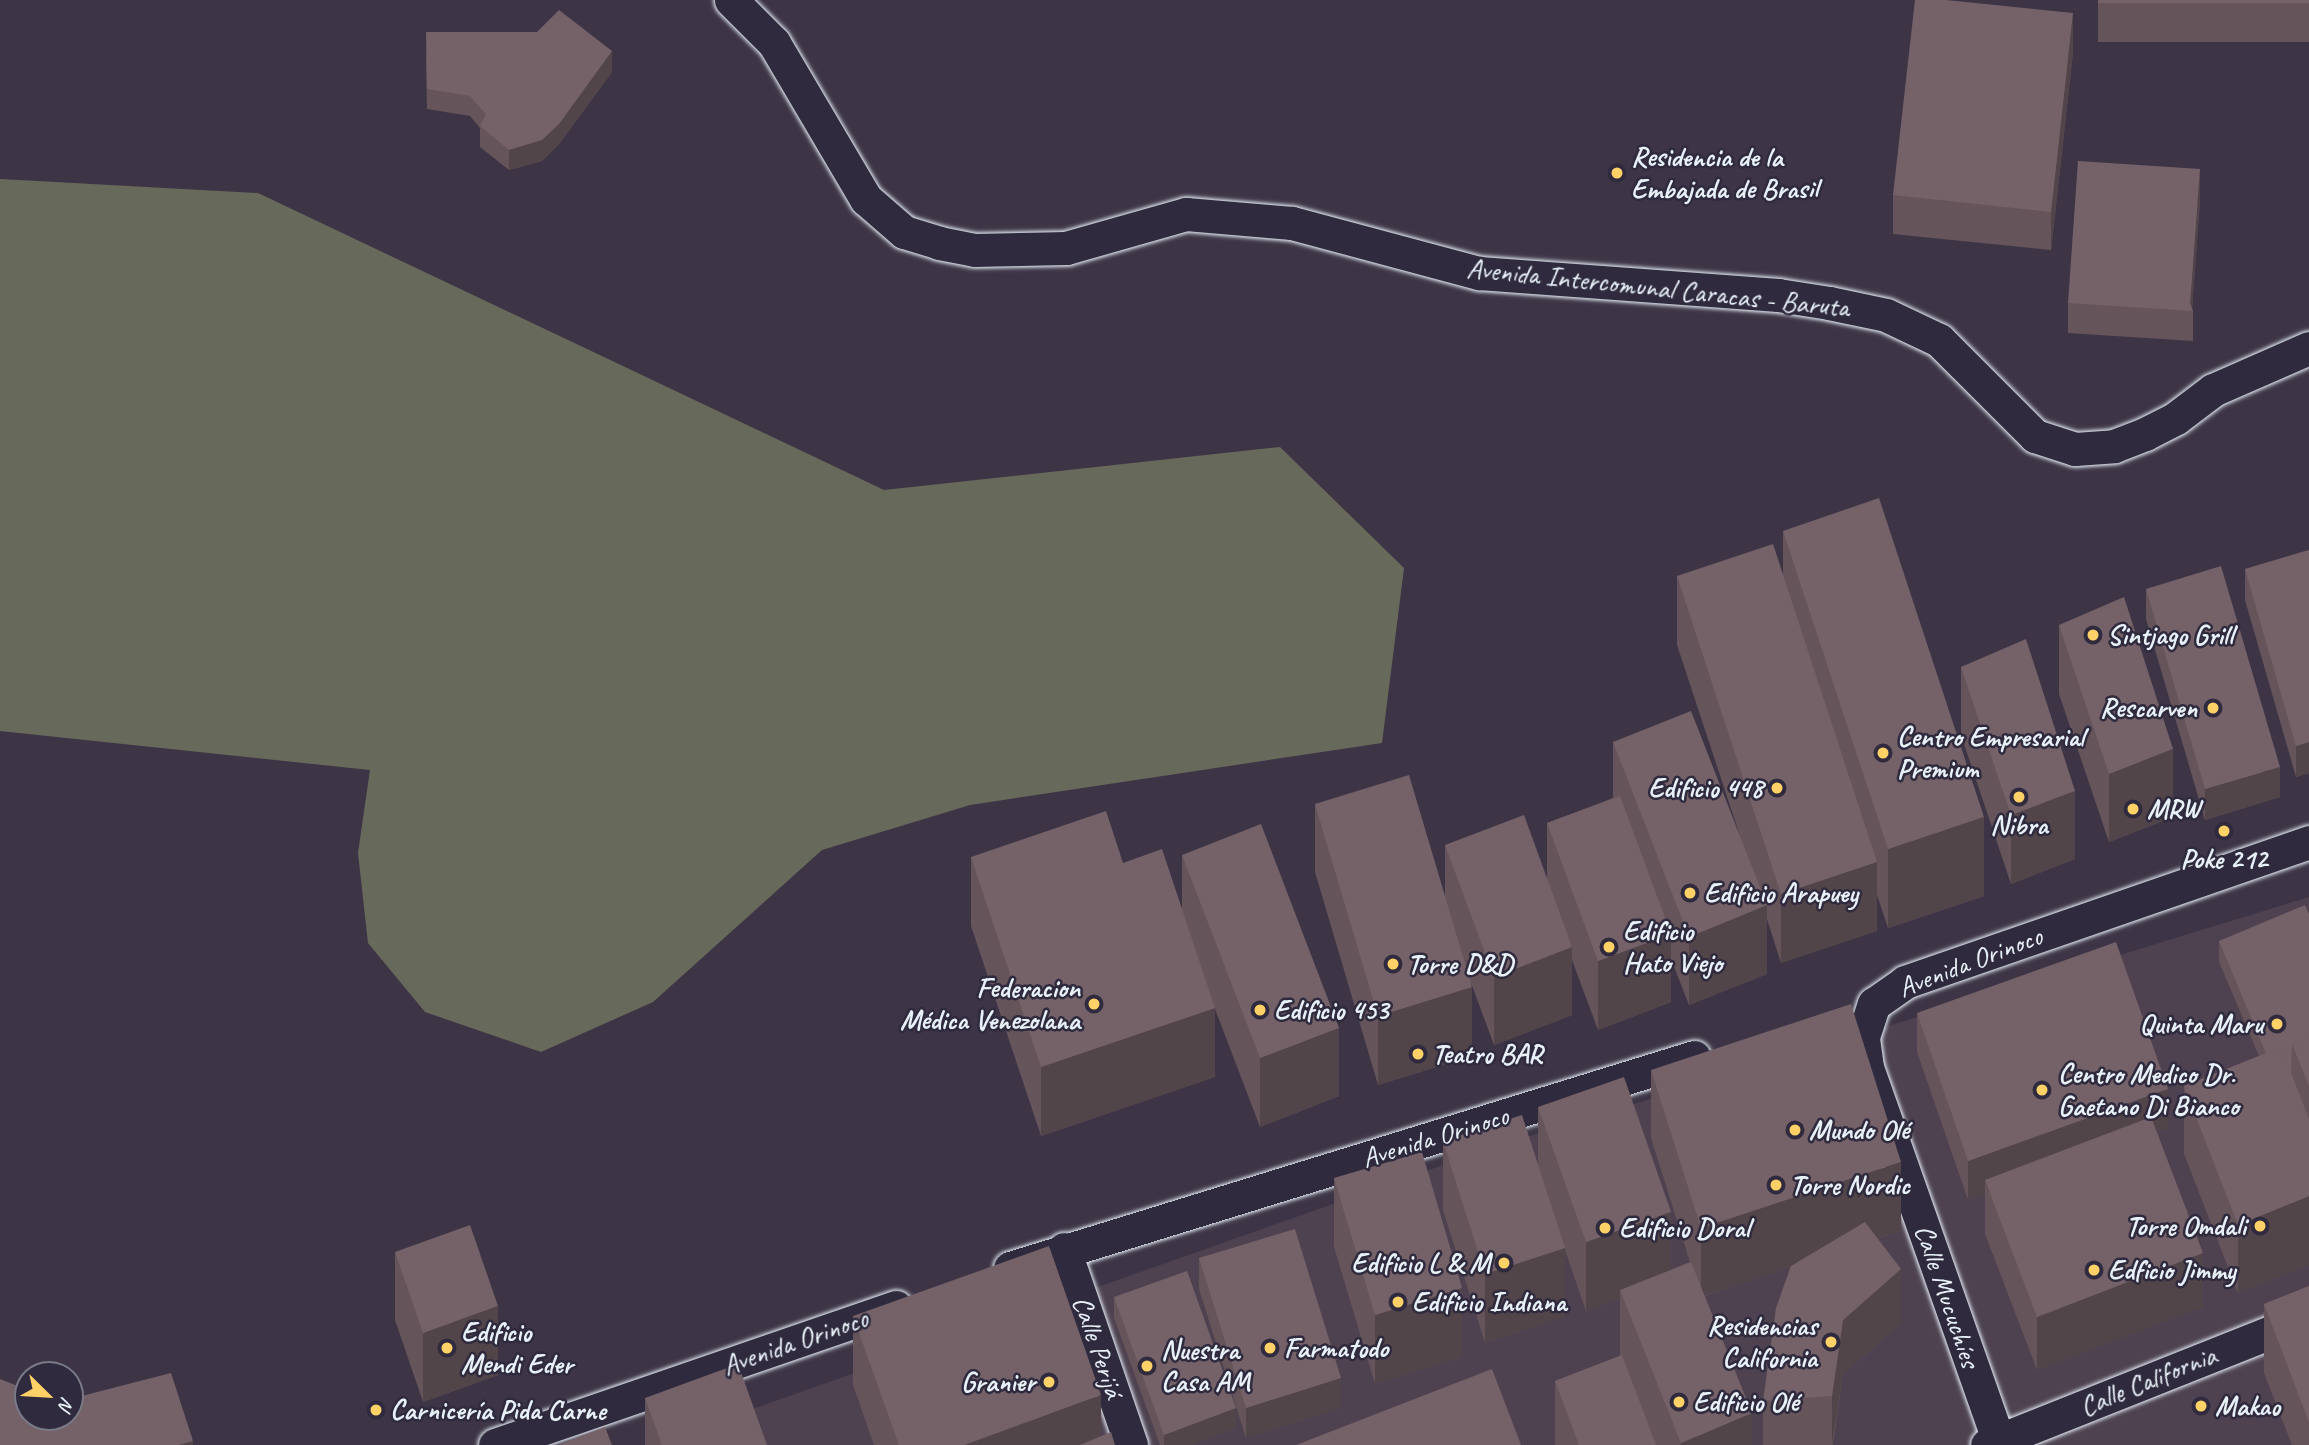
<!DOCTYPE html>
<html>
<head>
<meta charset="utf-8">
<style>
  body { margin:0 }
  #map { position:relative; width:2309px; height:1445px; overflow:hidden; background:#3d3546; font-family:Caveat,sans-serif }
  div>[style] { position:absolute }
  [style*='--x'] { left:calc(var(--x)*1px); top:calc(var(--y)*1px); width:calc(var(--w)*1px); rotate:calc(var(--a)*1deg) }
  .built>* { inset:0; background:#4e4250 }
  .green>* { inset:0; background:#676a5b }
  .roads { filter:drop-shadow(0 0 2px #e8f1f8) drop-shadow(0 0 2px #e8f1f8) }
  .minor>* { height:33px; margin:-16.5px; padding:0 16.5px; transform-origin:16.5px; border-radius:16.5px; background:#2f2a3d }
  .wall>* { inset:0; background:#65545a }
  .shaded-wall>* { inset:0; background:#52454a }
  .building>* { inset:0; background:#756269 }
  .dots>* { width:19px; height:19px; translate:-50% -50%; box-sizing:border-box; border:4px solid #2f2a3d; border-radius:50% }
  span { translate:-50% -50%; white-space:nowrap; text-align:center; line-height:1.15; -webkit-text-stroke:5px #2f2a3d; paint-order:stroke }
  .poi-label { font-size:28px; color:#e8f1f8; font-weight:700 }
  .left { translate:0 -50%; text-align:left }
  .right { translate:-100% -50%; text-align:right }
  .street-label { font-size:28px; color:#e8f1f8 }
  .north { position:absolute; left:14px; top:1361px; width:70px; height:70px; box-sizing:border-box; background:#2f2a3d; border:2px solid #797a88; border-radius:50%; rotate:114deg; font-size:19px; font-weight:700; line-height:28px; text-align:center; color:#e8f1f8 }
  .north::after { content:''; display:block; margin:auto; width:24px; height:32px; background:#ffd166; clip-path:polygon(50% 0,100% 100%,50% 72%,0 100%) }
</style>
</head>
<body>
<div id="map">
  <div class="built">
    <div style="clip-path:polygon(2309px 897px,2309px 1445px,651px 1445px,1494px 1147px)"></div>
  </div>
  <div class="green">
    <div style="clip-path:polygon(0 179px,258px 193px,884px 490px,1280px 447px,1404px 568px,1382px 743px,970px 805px,822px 850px,653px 1002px,541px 1052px,425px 1012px,368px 943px,358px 853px,370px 770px,0 731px)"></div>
  </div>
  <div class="roads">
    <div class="minor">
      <div style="--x:731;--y:0;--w:61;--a:45"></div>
      <div style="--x:774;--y:43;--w:181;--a:59.5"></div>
      <div style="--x:866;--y:199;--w:50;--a:41"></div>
      <div style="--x:904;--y:232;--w:37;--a:17"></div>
      <div style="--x:939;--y:243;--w:36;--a:11"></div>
      <div style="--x:974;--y:250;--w:92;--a:-1.2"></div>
      <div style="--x:1066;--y:248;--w:125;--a:-15.8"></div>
      <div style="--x:1186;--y:214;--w:106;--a:4.9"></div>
      <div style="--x:1292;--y:223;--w:194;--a:15"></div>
      <div style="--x:1479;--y:273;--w:300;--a:4.2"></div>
      <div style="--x:1778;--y:295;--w:52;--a:8.9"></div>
      <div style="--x:1829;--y:303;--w:58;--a:11.9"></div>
      <div style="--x:1886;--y:315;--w:59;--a:25.3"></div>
      <div style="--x:1939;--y:340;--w:136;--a:45"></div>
      <div style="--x:2035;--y:436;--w:42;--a:18"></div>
      <div style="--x:2075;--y:449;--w:39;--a:-4"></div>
      <div style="--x:2114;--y:446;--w:33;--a:-21"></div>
      <div style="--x:2145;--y:434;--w:35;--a:-27"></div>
      <div style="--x:2176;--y:418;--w:46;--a:-37.1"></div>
      <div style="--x:2213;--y:390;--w:105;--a:-23.6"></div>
      <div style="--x:1064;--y:1249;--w:207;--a:71.1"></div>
      <div style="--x:1010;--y:1268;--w:716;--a:-17.14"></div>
      <div style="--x:495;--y:1445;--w:424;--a:-19"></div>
      <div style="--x:1987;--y:1445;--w:347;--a:-21.7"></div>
      <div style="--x:2000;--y:1445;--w:401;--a:-109.4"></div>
      <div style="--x:1867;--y:1067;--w:30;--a:-98"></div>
      <div style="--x:1863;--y:1037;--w:35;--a:-72"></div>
      <div style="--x:1874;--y:1004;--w:38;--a:-35"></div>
      <div style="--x:1905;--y:982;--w:428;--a:-19.1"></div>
    </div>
  </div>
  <div class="wall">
    <div style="clip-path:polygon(2309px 0,2309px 42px,2098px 42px,2098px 3px)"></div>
    <div style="clip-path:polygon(2073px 52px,2051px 250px,1893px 234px,1893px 195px)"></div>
    <div style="clip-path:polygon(426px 53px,612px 72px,559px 144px,542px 161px,509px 170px,480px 147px,480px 128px,470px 116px,427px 109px)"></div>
    <div style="clip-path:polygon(2200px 200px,2192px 308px,2193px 311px,2193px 341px,2068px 333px,2068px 303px)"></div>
    <div style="clip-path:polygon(1783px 531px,1984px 896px,1888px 928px,1877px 895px,1877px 931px,1781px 963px,1767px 919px,1767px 974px,1689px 1005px,1671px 959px,1671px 1002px,1598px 1030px,1572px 960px,1572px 1015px,1494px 1045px,1471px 983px,1472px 1056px,1378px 1085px,1315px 872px,1315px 804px,1445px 897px,1445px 845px,1547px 878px,1547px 823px,1613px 798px,1613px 742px,1740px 836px,1677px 645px,1677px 576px,1783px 575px)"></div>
    <div style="clip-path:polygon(2309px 550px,2309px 773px,2296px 777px,2245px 600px,2245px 569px)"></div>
    <div style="clip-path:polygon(2146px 589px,2280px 797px,2205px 820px,2146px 619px)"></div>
    <div style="clip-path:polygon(2059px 625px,2173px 817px,2109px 842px,2059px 694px)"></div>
    <div style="clip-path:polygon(1961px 667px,2075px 859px,2011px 884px,1961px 735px)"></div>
    <div style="clip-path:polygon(1182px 855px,1339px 1096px,1260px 1127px,1215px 1009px,1215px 1077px,1041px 1136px,971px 926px,971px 857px,1123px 863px,1182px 909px)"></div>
    <div style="clip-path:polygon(2309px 914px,2309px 1265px,2238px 1293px,2184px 1154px,2184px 1086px,2259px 1056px,2219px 962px,2219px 941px)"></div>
    <div style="clip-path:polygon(1917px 1013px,2168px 1128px,2157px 1132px,2203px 1307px,2037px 1370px,1985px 1234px,1985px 1194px,1968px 1200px,1917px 1052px)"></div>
    <div style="clip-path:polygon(1651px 1070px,1901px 1231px,1878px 1239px,1901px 1323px,1843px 1374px,1833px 1445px,1763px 1445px,1763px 1401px,1790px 1267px,1705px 1296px,1752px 1445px,1555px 1445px,1555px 1381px,1620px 1356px,1620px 1298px,1586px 1311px,1565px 1250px,1565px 1317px,1485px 1343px,1443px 1210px,1443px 1141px,1538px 1166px,1538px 1107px,1671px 1270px,1690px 1262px,1651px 1138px)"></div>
    <div style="clip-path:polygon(1334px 1178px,1462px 1357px,1375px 1384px,1334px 1247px)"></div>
    <div style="clip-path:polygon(395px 1252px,498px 1375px,423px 1402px,395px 1320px)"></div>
    <div style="clip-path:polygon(1199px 1258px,1341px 1408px,1246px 1438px,1199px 1289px)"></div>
    <div style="clip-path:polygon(2309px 1286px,2309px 1445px,2292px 1445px,2264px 1373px,2264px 1304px)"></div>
    <div style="clip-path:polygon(1114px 1297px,1236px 1428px,1191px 1445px,1160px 1445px,1114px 1318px)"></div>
    <div style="clip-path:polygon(853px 1316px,1101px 1436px,1115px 1445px,874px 1445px,853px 1385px)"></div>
    <div style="clip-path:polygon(645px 1398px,767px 1445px,645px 1445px)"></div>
  </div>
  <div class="shaded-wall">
    <div style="clip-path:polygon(2073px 13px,2073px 52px,2051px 250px,2051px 212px)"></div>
    <div style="clip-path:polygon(612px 51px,612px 72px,559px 144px,542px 161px,509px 170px,509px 150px)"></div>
    <div style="clip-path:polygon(2200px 169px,2200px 200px,2192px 311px,2190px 303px)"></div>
    <div style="clip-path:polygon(2309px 742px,2309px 773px,2296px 777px,2296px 746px)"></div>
    <div style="clip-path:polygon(2173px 749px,2173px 817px,2109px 842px,2109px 774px)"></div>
    <div style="clip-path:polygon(2280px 767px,2280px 797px,2205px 820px,2205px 789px)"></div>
    <div style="clip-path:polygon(2075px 791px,2075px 859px,2011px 884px,2011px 815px)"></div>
    <div style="clip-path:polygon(1984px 817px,1984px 896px,1888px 928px,1888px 849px)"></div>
    <div style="clip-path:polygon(1877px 862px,1877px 931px,1781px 963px,1781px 894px)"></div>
    <div style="clip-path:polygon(1767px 905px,1767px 974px,1689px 1005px,1689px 937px)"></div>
    <div style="clip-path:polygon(1671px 934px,1671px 1002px,1598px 1030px,1598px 961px)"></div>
    <div style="clip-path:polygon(1572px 947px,1572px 1015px,1494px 1045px,1494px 977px)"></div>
    <div style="clip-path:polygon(1472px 987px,1472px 1056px,1378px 1085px,1378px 1016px)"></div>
    <div style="clip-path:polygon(1215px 1008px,1215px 1077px,1041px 1136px,1041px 1067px)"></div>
    <div style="clip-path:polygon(1339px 1028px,1339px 1096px,1260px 1127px,1260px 1058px)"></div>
    <div style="clip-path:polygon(2168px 1089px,2168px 1128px,1989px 1192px,1985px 1180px,1985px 1194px,1968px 1200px,1968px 1161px)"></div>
    <div style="clip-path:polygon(1901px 1162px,1901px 1231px,1701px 1297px,1701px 1228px)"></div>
    <div style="clip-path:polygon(2309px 1196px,2309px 1265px,2238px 1293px,2238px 1225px)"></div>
    <div style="clip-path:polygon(1671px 1212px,1671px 1280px,1620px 1290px,1620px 1298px,1586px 1311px,1586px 1242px)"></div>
    <div style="clip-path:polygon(1565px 1248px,1565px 1317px,1485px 1343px,1485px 1274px)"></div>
    <div style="clip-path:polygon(2203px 1253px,2203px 1307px,2037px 1370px,2037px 1317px)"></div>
    <div style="clip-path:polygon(1901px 1269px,1901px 1323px,1843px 1374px,1832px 1445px,1832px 1396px,1843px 1320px)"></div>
    <div style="clip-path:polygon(1462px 1288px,1462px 1357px,1375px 1384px,1375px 1315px)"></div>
    <div style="clip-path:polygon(498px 1306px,498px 1375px,423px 1402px,423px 1333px)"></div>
    <div style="clip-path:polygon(1341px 1378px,1341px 1408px,1246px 1438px,1246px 1408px)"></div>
    <div style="clip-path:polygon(1101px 1395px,1101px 1445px,964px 1445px)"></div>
    <div style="clip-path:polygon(1236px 1408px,1236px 1428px,1191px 1445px,1164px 1445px,1164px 1435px)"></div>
    <div style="clip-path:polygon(1752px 1413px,1752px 1445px,1681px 1445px,1681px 1443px)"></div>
    <div style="clip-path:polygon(193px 1441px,193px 1445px,179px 1445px)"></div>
  </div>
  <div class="building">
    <div style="clip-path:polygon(1915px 0,1946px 0,2073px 13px,2051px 212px,1893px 195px)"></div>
    <div style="clip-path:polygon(2098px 0,2309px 0,2309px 3px,2098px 3px)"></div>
    <div style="clip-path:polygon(559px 10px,612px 51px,559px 124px,542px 140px,509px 150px,480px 126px,486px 114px,470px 96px,427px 89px,426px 32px,537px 32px)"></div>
    <div style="clip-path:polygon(2078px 161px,2200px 169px,2190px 303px,2193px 311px,2068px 303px)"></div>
    <div style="clip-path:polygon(1879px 498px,1984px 817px,1888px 849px,1783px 531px)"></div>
    <div style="clip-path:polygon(1773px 544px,1877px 862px,1781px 894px,1677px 576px)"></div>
    <div style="clip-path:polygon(2309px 550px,2309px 742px,2296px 746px,2245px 569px)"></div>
    <div style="clip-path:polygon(2221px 566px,2280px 767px,2205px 789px,2146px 589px)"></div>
    <div style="clip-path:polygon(2124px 597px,2173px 749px,2109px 774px,2059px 625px)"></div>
    <div style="clip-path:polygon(2026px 639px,2075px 791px,2011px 815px,1961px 667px)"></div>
    <div style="clip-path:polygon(1691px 711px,1767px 905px,1689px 937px,1613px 742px)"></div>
    <div style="clip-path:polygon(1409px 775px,1472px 987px,1378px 1016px,1315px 804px)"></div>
    <div style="clip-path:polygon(1620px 796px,1671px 934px,1598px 961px,1547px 823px)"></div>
    <div style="clip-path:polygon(1106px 811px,1123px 863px,1162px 849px,1215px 1008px,1041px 1067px,971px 857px)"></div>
    <div style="clip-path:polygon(1524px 815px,1572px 947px,1494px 977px,1445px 845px)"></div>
    <div style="clip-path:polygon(1261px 824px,1339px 1028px,1260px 1058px,1182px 855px)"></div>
    <div style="clip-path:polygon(2305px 905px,2309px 914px,2309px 1037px,2292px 1044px,2291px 1073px,2281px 1047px,2266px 1053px,2219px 941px)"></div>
    <div style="clip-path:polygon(2116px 942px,2168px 1089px,1968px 1161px,1917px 1013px)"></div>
    <div style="clip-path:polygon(1851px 1004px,1901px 1162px,1701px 1228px,1651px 1070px)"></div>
    <div style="clip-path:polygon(2309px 1037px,2309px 1086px,2292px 1044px)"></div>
    <div style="clip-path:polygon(2281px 1047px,2309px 1119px,2309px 1196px,2238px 1225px,2184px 1086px)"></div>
    <div style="clip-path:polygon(1624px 1077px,1671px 1212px,1586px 1242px,1538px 1107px)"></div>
    <div style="clip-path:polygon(1522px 1115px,1565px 1248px,1485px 1274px,1443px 1141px)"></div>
    <div style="clip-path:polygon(2151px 1117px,2203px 1253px,2037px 1317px,1985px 1180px)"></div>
    <div style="clip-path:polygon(1422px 1152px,1462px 1288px,1375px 1315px,1334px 1178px)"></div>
    <div style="clip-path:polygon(1865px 1222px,1901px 1269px,1843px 1320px,1832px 1396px,1763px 1401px,1776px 1308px,1791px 1266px)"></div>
    <div style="clip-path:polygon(470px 1225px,498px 1306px,423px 1333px,395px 1252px)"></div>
    <div style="clip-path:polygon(1295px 1229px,1341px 1378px,1246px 1408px,1199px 1258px)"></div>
    <div style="clip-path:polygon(1049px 1246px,1101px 1395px,964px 1445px,899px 1445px,853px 1316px)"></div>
    <div style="clip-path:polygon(1691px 1262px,1752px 1413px,1681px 1443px,1620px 1290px)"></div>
    <div style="clip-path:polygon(1187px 1271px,1236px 1408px,1164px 1435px,1114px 1297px)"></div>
    <div style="clip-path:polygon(2309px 1286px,2309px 1422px,2264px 1304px)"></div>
    <div style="clip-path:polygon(1622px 1355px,1656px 1445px,1579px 1445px,1555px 1381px)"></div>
    <div style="clip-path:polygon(738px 1364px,767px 1445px,662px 1445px,645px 1398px)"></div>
    <div style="clip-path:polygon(1492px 1369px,1521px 1445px,1296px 1445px)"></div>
    <div style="clip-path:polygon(171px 1373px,193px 1441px,179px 1445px,0 1445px,0 1379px,28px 1390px,28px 1417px,70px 1417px,70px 1399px)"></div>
    <div style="clip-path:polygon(605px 1427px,612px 1445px,559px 1445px)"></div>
    <div style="clip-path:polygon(1111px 1432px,1115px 1445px,1080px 1445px)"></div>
  </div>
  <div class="dots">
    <div style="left:1617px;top:173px;background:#ffd166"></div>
    <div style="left:2093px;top:635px;background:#ffd166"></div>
    <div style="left:2213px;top:708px;background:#ffd166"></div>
    <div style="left:1883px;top:753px;background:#ffd166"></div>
    <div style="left:1777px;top:788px;background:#ffd166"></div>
    <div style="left:2019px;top:797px;background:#ffd166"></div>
    <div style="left:2133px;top:809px;background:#ffd166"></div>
    <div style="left:2224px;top:831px;background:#ffd166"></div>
    <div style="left:1690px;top:893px;background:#ffd166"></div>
    <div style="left:1609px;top:947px;background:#ffd166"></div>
    <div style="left:1393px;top:964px;background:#ffd166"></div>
    <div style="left:1094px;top:1004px;background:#ffd166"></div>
    <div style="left:1260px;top:1010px;background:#ffd166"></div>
    <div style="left:2277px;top:1024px;background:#ffd166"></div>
    <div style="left:1418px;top:1054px;background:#ffd166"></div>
    <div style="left:2042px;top:1090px;background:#ffd166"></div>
    <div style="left:1795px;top:1130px;background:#ffd166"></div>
    <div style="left:1776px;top:1185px;background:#ffd166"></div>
    <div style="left:2260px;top:1226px;background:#ffd166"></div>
    <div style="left:1605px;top:1228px;background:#ffd166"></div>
    <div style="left:1504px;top:1263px;background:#ffd166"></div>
    <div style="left:2094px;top:1270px;background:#ffd166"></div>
    <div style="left:1398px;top:1302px;background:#ffd166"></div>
    <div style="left:1831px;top:1342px;background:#ffd166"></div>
    <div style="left:447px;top:1348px;background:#ffd166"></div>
    <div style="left:1270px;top:1348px;background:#ffd166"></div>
    <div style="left:1147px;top:1366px;background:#ffd166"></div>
    <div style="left:1049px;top:1382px;background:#ffd166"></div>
    <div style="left:1679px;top:1402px;background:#ffd166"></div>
    <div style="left:2201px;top:1406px;background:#ffd166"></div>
    <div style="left:376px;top:1410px;background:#ffd166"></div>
  </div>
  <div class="poi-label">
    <span class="left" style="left:1631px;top:173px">Residencia de la<br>Embajada de Brasil</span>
    <span class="left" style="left:2107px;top:635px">Sintjago Grill</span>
    <span class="right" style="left:2197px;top:708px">Rescarven</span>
    <span class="left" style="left:1897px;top:753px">Centro Empresarial<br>Premium</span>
    <span class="right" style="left:1763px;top:788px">Edificio 448</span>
    <span class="left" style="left:2147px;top:809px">MRW</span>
    <span style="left:2019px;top:825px">Nibra</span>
    <span style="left:2224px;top:859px">Poke 212</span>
    <span class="left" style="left:1704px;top:893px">Edificio Arapuey</span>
    <span class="left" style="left:1623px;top:947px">Edificio<br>Hato Viejo</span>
    <span class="left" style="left:1407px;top:964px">Torre D&amp;D</span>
    <span class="right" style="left:1080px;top:1004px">Federacion<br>Médica Venezolana</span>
    <span class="left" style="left:1274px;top:1010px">Edificio 453</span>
    <span class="right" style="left:2263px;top:1024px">Quinta Maru</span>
    <span class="left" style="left:1432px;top:1054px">Teatro BAR</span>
    <span class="left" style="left:2058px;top:1090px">Centro Medico Dr.<br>Gaetano Di Bianco</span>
    <span class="left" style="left:1809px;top:1130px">Mundo Olé</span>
    <span class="left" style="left:1790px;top:1185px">Torre Nordic</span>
    <span class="right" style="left:2246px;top:1226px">Torre Omdali</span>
    <span class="left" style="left:1619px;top:1228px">Edificio Doral</span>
    <span class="right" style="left:1490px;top:1263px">Edificio L &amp; M</span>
    <span class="left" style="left:2108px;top:1270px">Edficio Jimmy</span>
    <span class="left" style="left:1412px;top:1302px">Edificio Indiana</span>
    <span class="right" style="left:1817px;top:1342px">Residencias<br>California</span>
    <span class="left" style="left:461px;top:1348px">Edificio<br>Mendi Eder</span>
    <span class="left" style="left:1284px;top:1348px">Farmatodo</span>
    <span class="left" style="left:1161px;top:1366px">Nuestra<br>Casa AM</span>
    <span class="right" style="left:1035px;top:1382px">Granier</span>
    <span class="left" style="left:1693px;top:1402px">Edificio Olé</span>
    <span class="left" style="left:2215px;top:1406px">Makao</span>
    <span class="left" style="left:390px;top:1410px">Carnicería Pida Carne</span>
  </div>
  <div class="street-label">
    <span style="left:1658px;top:288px;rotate:6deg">Avenida Intercomunal Caracas - Baruta</span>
    <span style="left:1970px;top:962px;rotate:-21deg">Avenida Orinoco</span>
    <span style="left:1435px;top:1137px;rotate:-17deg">Avenida Orinoco</span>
    <span style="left:1947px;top:1296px;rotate:71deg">Calle Mucuchíes</span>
    <span style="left:795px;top:1342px;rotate:-19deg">Avenida Orinoco</span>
    <span style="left:1098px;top:1347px;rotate:71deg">Calle Perijá</span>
    <span style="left:2148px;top:1381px;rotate:-22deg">Calle California</span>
  </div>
  <div class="north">N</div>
</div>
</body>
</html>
